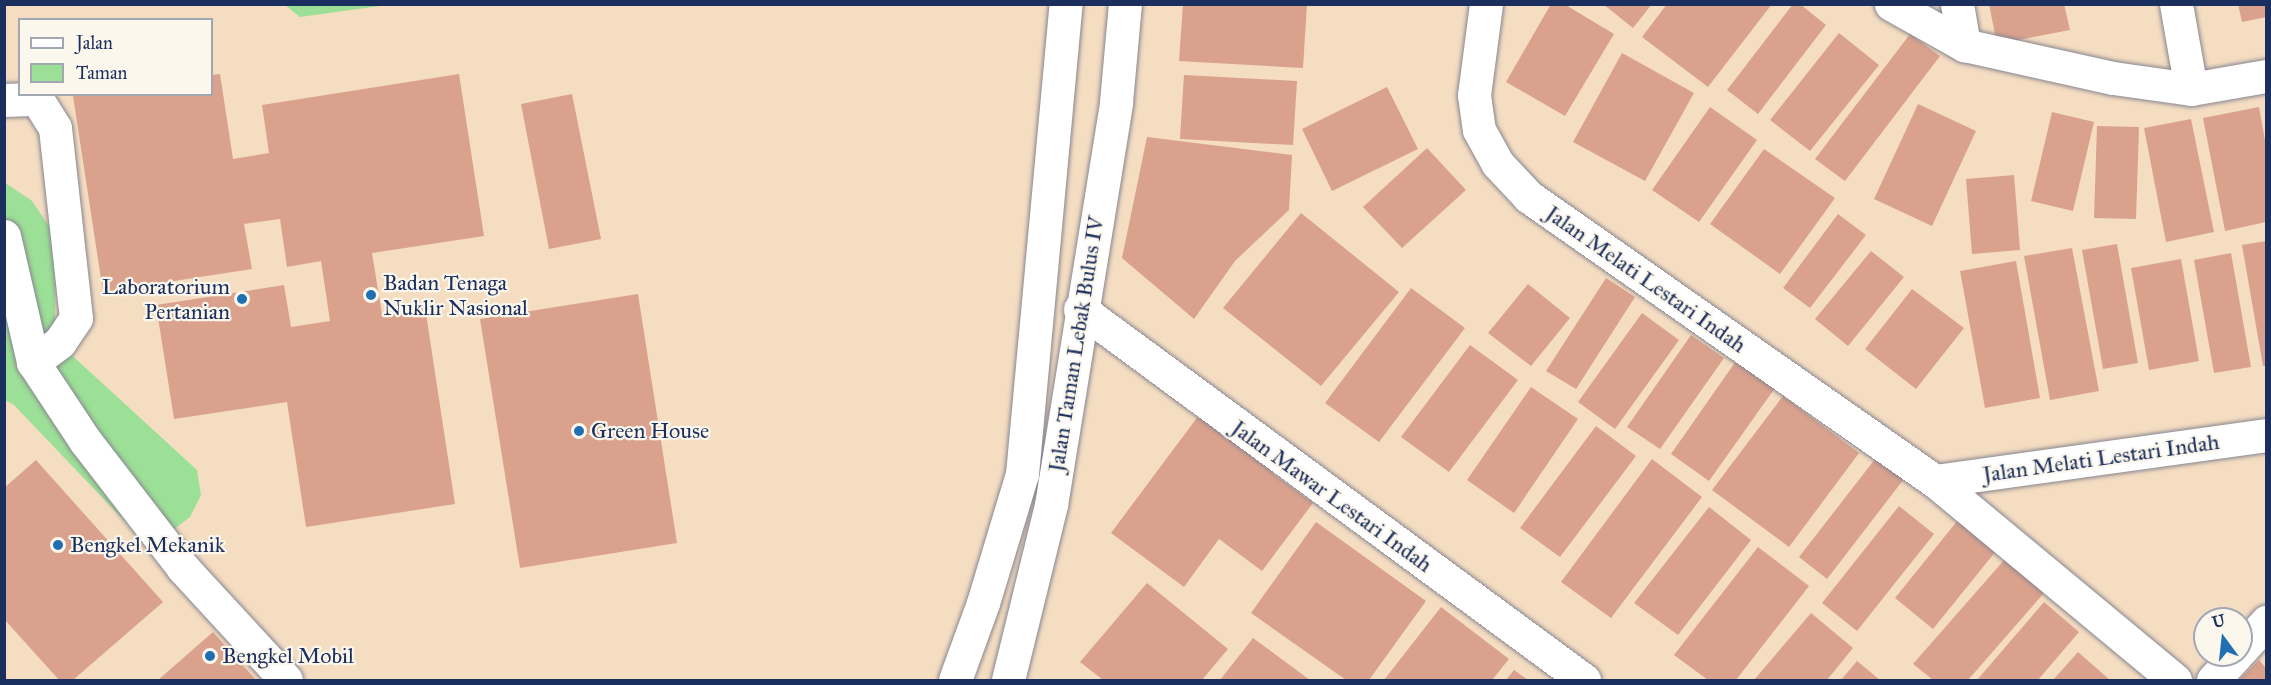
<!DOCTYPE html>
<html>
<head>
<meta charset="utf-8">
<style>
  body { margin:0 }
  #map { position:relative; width:2271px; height:685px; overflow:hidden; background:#f5ddc2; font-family:"IM FELL Great Primer",serif }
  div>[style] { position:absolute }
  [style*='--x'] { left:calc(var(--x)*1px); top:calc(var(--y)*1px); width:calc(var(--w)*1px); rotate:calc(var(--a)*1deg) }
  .green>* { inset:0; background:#9cdf96 }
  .building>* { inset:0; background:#daa28d }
  .roads { filter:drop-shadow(0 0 2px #888690) drop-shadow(0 0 2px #888690) }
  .minor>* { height:33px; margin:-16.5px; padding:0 16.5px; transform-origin:16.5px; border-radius:16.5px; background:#fff }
  .dots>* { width:16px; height:16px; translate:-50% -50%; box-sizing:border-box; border:3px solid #fbf7ec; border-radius:50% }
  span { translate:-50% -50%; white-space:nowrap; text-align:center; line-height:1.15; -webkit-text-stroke:4.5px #fbf7ec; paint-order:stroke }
  .street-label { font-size:22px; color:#1b2f5e }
  .poi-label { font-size:22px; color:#1b2f5e }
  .left { translate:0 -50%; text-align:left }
  .right { translate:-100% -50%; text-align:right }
  .frame { position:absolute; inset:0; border:6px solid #1b2f5e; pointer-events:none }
  .legend { position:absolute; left:18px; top:18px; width:195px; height:78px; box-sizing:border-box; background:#fbf7ec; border:2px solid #a1a7b3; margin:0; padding:8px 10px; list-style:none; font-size:18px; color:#1b2f5e }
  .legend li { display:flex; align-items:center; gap:12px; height:30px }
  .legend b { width:30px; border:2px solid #a1a7b3 }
  .north { position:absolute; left:2193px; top:607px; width:60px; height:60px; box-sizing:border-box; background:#fbf7ec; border:2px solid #a1a7b3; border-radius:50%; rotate:345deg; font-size:16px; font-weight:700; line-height:24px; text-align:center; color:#1b2f5e }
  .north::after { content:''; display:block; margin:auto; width:21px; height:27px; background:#1f6fb2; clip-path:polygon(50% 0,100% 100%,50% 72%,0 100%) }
</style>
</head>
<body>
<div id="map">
  <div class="green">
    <div style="clip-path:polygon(285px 5px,387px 5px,300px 17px)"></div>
    <div style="clip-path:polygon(4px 182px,32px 201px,51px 229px,56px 246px,55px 319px,65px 349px,197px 470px,201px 495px,190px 517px,173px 530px,137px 534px,14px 405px,5px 400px)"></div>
  </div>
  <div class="building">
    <div style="clip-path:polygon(1183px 4px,1307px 4px,1303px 68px,1179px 61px)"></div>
    <div style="clip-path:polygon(1551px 4px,1564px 4px,1614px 34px,1565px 116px,1506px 82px)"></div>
    <div style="clip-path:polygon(1603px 4px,1652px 4px,1633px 28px)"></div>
    <div style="clip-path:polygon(1667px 4px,1772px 4px,1708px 87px,1642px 37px)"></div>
    <div style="clip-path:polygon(1793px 4px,1800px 4px,1826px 25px,1758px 114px,1727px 90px)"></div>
    <div style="clip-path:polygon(1989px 4px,2064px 4px,2070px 30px,1997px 44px)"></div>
    <div style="clip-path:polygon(2238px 4px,2266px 4px,2266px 17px,2242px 22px)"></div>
    <div style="clip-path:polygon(1839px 33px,1879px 65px,1810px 151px,1770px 120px)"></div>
    <div style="clip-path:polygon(1910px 34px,1940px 56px,1845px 181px,1815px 159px)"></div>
    <div style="clip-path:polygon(1622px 53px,1694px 93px,1645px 181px,1573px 142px)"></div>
    <div style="clip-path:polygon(220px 74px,233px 159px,269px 153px,262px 105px,459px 74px,484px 236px,372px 253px,382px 314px,425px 307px,455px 504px,306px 527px,287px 402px,174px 419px,156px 305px,284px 285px,291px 327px,330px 321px,321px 261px,287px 267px,280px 219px,244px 224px,252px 269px,103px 292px,73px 96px,212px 94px,212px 75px)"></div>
    <div style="clip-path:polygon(1184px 75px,1297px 81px,1293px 145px,1180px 139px)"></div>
    <div style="clip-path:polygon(1387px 87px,1418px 149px,1332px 191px,1302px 129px)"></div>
    <div style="clip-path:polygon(572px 94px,601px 239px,549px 249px,521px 104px)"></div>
    <div style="clip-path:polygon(1918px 104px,1976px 131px,1932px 226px,1874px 199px)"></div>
    <div style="clip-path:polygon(1710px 107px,1757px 140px,1699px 222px,1652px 190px)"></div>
    <div style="clip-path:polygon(2259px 107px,2266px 146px,2266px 222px,2225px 231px,2203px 118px)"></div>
    <div style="clip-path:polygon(2052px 112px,2094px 122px,2073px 211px,2031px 201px)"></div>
    <div style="clip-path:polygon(2191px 119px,2214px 232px,2166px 242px,2144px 128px)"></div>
    <div style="clip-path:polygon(2097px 126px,2139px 127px,2136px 219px,2094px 218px)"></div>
    <div style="clip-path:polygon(1147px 137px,1292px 155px,1289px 210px,1235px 261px,1194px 319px,1122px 258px)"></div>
    <div style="clip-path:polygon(1427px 148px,1466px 190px,1402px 248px,1363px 207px)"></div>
    <div style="clip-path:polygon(1764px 149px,1835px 198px,1780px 274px,1710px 224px)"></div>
    <div style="clip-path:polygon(2014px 175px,2020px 250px,1972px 254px,1966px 179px)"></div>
    <div style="clip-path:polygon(1301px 213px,1399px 292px,1321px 386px,1223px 308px)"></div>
    <div style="clip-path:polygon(1838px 214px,1866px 235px,1810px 308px,1783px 288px)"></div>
    <div style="clip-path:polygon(2266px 241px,2266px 366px,2263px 366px,2242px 245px)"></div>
    <div style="clip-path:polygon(2117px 244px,2138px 363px,2103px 369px,2082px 250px)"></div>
    <div style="clip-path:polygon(2072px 248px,2099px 391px,2050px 400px,2024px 256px)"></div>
    <div style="clip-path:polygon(1871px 251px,1904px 277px,1848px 346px,1815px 319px)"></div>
    <div style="clip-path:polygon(2231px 253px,2251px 367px,2214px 373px,2194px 260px)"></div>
    <div style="clip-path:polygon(2181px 259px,2199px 361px,2149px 370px,2131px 268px)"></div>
    <div style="clip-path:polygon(2016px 261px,2040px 398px,1985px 408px,1960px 271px)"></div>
    <div style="clip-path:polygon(1606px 278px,1635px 297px,1576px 389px,1546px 371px)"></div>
    <div style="clip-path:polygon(1528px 284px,1570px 318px,1531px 366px,1488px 333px)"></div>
    <div style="clip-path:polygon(1411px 288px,1465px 328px,1379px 442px,1325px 403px)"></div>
    <div style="clip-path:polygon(1912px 289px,1964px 328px,1916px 389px,1865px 349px)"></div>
    <div style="clip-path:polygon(638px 294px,677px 543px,520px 568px,480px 319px)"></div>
    <div style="clip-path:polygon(1642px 313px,1679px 340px,1615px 429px,1578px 402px)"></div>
    <div style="clip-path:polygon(1691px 335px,1724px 358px,1660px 449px,1627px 427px)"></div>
    <div style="clip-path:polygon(1470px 345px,1518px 380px,1449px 472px,1401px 437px)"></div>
    <div style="clip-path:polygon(1736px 361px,1775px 388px,1709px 481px,1671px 454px)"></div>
    <div style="clip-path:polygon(1531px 387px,1578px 419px,1514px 513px,1467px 480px)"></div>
    <div style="clip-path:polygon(1783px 396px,1859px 453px,1789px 547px,1712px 490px)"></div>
    <div style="clip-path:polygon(1202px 411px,1277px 466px,1272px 473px,1313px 503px,1262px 571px,1219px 539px,1184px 587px,1111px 533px)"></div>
    <div style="clip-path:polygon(1596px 426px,1636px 456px,1560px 557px,1520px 528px)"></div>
    <div style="clip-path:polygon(1879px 454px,1907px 475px,1827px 579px,1799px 557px)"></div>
    <div style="clip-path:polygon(1652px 459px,1702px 497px,1611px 618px,1561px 582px)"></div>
    <div style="clip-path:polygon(36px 460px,163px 602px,73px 680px,59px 680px,4px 619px,4px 488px)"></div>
    <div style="clip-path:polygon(1899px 506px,1934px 534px,1857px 631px,1822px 603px)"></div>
    <div style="clip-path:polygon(1709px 507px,1751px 540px,1678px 635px,1634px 603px)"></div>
    <div style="clip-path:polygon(1958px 520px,1996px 551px,1933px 629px,1895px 598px)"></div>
    <div style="clip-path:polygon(1316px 522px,1426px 601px,1369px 680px,1346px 680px,1251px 613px)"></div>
    <div style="clip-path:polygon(1758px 547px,1809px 586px,1736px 680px,1708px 680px,1674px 655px)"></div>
    <div style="clip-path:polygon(2005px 559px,2044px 593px,1968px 680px,1933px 680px,1913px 664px)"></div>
    <div style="clip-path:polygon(1147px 583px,1228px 649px,1202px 680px,1103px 680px,1080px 662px)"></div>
    <div style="clip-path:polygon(2044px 602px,2079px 632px,2038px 680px,1977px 680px)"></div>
    <div style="clip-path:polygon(1441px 607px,1509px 659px,1492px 680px,1384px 680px)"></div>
    <div style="clip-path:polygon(1811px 613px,1853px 648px,1827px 680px,1754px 680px)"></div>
    <div style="clip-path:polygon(213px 632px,256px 680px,158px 680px)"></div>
    <div style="clip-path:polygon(1253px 638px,1310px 680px,1220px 680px)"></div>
    <div style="clip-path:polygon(2078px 652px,2110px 680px,2053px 680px)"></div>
    <div style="clip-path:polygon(2259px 660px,2266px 668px,2266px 680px,2239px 680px)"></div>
    <div style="clip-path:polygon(1857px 661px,1880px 680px,1841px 680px)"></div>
    <div style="clip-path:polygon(1514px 670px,1528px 680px,1506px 680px)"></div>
  </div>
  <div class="roads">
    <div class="minor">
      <div style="--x:1486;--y:4;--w:92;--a:97.5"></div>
      <div style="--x:1474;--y:95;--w:35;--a:82"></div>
      <div style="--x:1479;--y:130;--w:38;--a:61"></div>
      <div style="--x:1497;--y:163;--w:47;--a:46.7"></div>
      <div style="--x:1529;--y:197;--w:495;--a:35"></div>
      <div style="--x:1935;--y:481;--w:312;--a:39.7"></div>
      <div style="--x:1891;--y:4;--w:84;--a:29.3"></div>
      <div style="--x:1964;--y:45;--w:153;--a:12.5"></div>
      <div style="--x:2113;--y:78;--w:79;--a:8"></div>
      <div style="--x:2191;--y:89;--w:76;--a:-9.8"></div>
      <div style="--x:1957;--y:4;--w:42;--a:80.3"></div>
      <div style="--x:2176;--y:4;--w:86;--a:80"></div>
      <div style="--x:4;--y:100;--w:33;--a:-2"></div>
      <div style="--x:37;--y:99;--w:34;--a:58"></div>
      <div style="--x:55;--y:128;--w:191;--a:83.7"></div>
      <div style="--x:76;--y:318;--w:29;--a:124"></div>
      <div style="--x:60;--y:342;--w:34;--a:143"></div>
      <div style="--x:4;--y:236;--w:129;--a:77"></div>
      <div style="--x:33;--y:362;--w:96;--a:56.5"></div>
      <div style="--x:86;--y:442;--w:159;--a:52.4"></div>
      <div style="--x:183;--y:568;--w:152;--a:47.4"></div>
      <div style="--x:1080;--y:309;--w:626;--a:36.36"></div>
      <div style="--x:1935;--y:481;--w:334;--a:-7.9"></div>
      <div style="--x:2241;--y:650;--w:38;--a:-48"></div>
      <div style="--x:955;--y:680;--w:82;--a:-70"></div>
      <div style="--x:983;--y:603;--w:135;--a:-73.2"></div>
      <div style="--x:1022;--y:474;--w:472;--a:-84.7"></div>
      <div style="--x:1008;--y:680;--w:180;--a:-76.2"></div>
      <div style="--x:1051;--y:505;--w:408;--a:-80.8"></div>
      <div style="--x:1116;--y:102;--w:98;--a:-84.8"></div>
      <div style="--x:2213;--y:680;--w:34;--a:-47"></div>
    </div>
  </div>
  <div class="dots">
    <div style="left:371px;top:295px;background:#1f6fb2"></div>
    <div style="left:242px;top:299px;background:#1f6fb2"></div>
    <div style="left:579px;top:431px;background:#1f6fb2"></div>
    <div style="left:58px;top:545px;background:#1f6fb2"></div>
    <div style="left:210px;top:656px;background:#1f6fb2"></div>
  </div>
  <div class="street-label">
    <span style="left:1646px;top:279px;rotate:35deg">Jalan Melati Lestari Indah</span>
    <span style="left:1076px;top:344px;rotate:-81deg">Jalan Taman Lebak Bulus IV</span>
    <span style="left:2101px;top:458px;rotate:-8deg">Jalan Melati Lestari Indah</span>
    <span style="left:1332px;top:496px;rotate:36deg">Jalan Mawar Lestari Indah</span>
  </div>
  <div class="poi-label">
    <span class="left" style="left:383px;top:295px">Badan Tenaga<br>Nuklir Nasional</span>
    <span class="right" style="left:230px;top:299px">Laboratorium<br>Pertanian</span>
    <span class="left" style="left:591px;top:431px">Green House</span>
    <span class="left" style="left:70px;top:545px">Bengkel Mekanik</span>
    <span class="left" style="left:222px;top:656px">Bengkel Mobil</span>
  </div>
  <div class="frame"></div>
  <ul class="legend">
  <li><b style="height:8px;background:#fff"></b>Jalan</li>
  <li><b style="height:16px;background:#9cdf96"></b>Taman</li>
  </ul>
  <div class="north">U</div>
</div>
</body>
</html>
